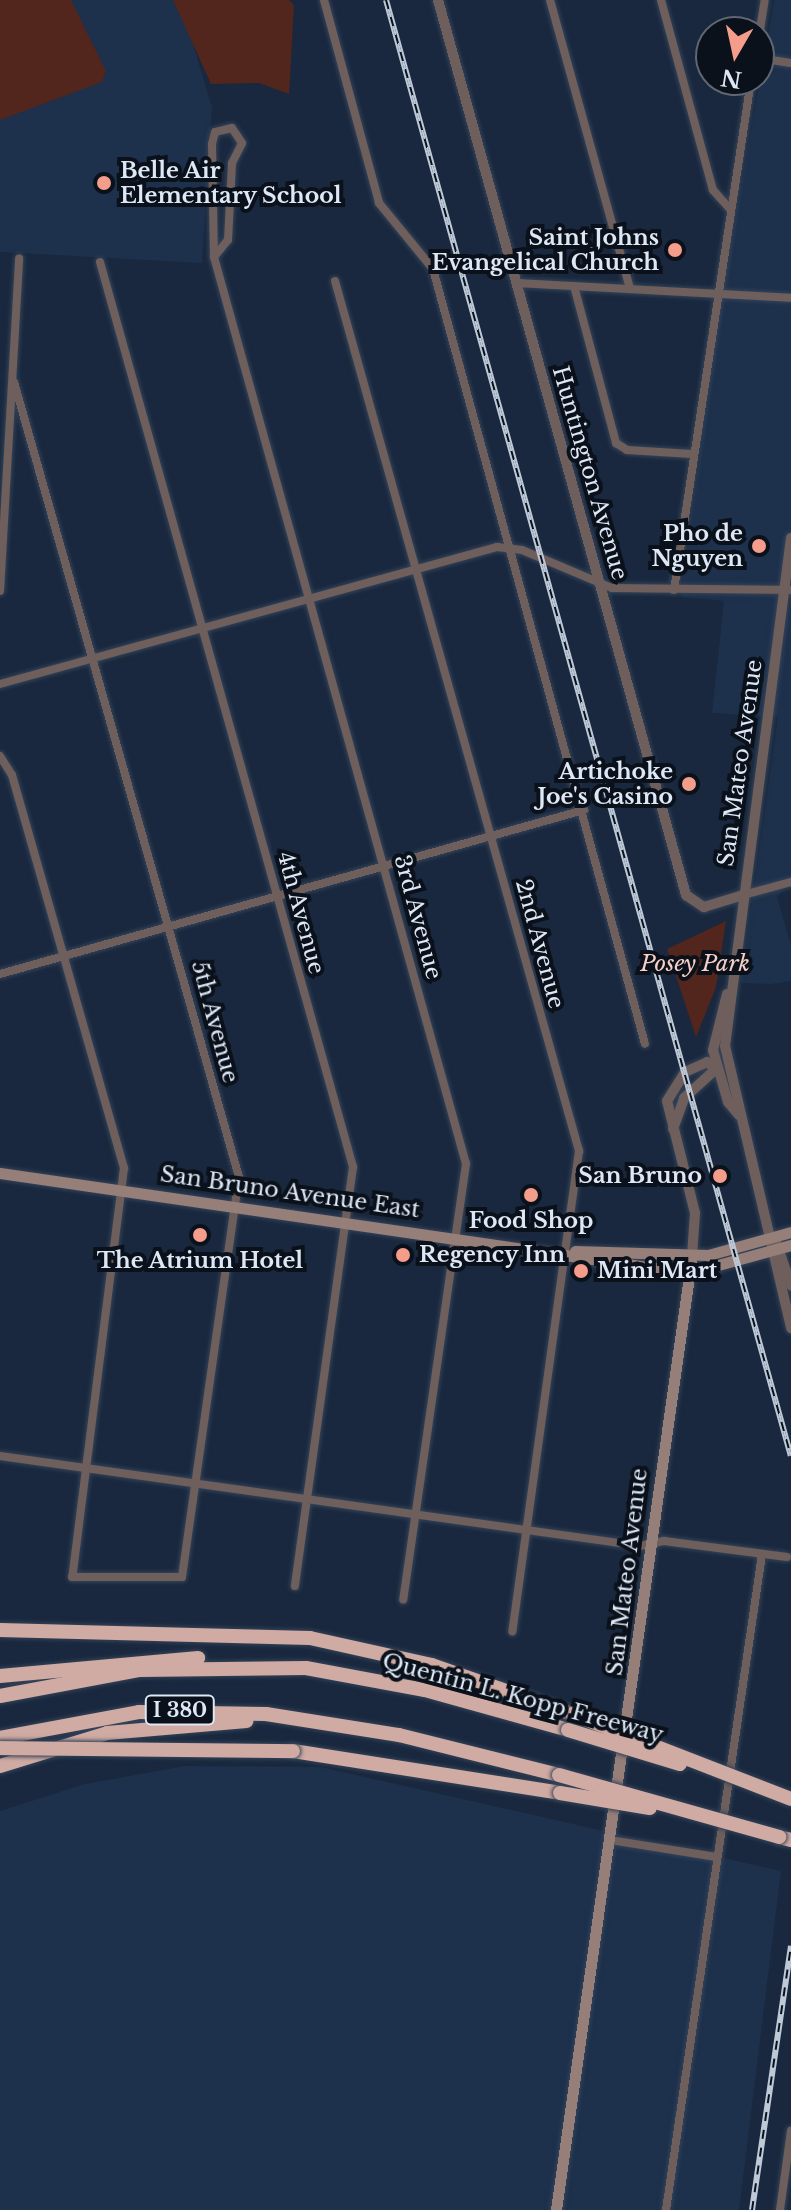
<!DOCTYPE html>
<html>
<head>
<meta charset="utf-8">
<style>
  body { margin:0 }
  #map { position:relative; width:791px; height:2210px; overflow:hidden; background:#19283e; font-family:"Libre Baskerville",serif }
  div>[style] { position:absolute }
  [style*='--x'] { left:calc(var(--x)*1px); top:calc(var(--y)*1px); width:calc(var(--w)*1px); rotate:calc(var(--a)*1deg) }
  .built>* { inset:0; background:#1d304c }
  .green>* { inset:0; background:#52251d }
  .roads { filter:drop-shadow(0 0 2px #344358) drop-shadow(0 0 2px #344358) }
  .minor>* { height:8px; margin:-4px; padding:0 4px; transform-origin:4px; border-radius:4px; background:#6e5f5c }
  .tertiary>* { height:10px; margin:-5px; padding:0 5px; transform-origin:5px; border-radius:5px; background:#6e5f5c }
  .secondary>* { height:11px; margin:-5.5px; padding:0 5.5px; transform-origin:5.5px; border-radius:5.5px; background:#967e79 }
  .motorway>* { height:14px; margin:-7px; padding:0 7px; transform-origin:7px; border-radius:7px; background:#d0aba3 }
  .rail>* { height:6px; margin-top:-3px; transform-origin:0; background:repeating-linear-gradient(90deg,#0a111a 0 9px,#bec9d8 0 18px); box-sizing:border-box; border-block:2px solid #bec9d8 }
  .bridges { filter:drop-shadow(0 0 2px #344358) drop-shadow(0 0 2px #344358) }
  .motorway-bridge>* { height:14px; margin:-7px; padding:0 7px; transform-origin:7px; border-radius:7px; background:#d0aba3 }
  .dots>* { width:22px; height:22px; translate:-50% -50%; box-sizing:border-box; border:4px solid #0a111a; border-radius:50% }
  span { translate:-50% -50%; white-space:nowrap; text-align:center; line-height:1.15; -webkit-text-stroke:8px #0a111a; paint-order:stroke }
  .shield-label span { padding:2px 6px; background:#0a111a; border:2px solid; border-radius:6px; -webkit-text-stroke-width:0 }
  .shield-label { font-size:20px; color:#dde7f5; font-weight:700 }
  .poi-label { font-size:22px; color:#dde7f5; font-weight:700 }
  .left { translate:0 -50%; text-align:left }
  .right { translate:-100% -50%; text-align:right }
  .street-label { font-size:22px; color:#dde7f5 }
  .park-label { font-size:22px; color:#f6d0c8; font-style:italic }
  .north { position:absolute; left:695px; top:16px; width:80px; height:80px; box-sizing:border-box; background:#0a111a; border:2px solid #5e6772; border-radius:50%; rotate:189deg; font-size:22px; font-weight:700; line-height:32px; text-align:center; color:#dde7f5 }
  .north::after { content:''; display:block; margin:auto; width:28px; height:36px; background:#f49d8b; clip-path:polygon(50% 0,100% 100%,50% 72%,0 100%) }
</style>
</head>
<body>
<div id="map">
  <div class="built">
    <div style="clip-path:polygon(0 0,180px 0,212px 108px,202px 263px,0 252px)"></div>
    <div style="clip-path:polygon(774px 0,791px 0,791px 881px,777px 897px,791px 945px,791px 981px,771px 984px,741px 983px,778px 717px,712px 713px,724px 601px,681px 597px,721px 303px)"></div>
    <div style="clip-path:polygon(185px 1766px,321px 1767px,781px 1871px,739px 2210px,0 2210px,0 1811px,85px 1784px)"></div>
  </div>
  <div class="green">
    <div style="clip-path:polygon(0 0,71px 0,106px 71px,102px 82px,0 120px)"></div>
    <div style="clip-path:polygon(173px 0,289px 0,294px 5px,289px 94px,259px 83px,211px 84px)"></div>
    <div style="clip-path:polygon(726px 921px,716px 987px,696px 1037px,667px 949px)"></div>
  </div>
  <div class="roads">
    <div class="minor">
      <div style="--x:324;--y:0;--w:210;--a:74.8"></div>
      <div style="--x:379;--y:203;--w:85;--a:50.7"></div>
      <div style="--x:433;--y:269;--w:803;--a:74.7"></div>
      <div style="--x:550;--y:0;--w:300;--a:74.5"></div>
      <div style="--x:661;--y:0;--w:197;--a:74.7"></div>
      <div style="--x:713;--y:190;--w:25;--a:48"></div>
      <div style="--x:759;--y:36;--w:36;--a:-81"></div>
      <div style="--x:759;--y:58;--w:32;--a:9"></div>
      <div style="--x:214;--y:257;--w:22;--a:-51"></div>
      <div style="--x:228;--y:240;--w:77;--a:-87"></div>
      <div style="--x:232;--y:163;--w:22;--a:-63"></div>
      <div style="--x:242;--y:143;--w:18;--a:-124"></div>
      <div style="--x:232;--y:128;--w:17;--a:167"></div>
      <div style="--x:215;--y:132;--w:12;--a:104"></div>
      <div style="--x:212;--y:144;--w:113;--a:89"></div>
      <div style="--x:214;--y:257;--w:941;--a:74.47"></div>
      <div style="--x:466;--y:1164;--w:440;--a:98.2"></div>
      <div style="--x:100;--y:262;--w:940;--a:74.38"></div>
      <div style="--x:353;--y:1167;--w:423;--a:97.9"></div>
      <div style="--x:335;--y:281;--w:904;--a:74.33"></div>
      <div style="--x:579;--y:1151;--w:485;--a:97.9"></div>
      <div style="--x:516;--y:283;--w:275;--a:3.1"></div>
      <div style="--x:574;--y:286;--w:163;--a:75"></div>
      <div style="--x:616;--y:443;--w:13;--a:32"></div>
      <div style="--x:627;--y:450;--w:65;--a:3.5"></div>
      <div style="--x:674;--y:590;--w:516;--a:-81.41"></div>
      <div style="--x:0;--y:591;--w:333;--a:-86.7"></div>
      <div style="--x:0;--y:684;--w:516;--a:-15.41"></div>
      <div style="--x:497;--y:547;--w:25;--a:7"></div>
      <div style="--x:522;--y:550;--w:98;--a:22.9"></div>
      <div style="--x:612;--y:588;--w:179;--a:0.6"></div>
      <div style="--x:0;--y:756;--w:22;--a:58"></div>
      <div style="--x:12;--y:775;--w:409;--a:74.1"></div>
      <div style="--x:124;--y:1168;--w:412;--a:97.2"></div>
      <div style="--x:72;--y:1577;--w:110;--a:0"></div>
      <div style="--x:182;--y:1577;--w:404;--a:-81.9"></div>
      <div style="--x:239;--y:1177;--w:826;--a:-105.8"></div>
      <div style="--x:743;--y:895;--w:50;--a:-15.2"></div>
      <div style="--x:0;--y:974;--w:607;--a:-15.69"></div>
      <div style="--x:0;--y:1456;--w:646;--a:8"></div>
      <div style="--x:640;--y:1546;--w:25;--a:-12"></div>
      <div style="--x:664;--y:1541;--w:124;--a:7.4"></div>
      <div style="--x:610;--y:1840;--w:107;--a:9.1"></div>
      <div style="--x:666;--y:2210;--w:663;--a:-81.67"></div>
      <div style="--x:780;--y:2210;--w:80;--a:-82.1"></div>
    </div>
    <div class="tertiary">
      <div style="--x:438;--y:0;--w:929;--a:74.51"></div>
      <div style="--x:686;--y:895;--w:22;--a:34"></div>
      <div style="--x:704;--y:907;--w:41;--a:-17.1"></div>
      <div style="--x:791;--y:538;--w:512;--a:97.4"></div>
      <div style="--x:725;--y:1046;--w:290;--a:76.8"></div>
      <div style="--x:727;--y:994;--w:58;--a:104"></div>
      <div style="--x:713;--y:1050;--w:54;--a:73.9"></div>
      <div style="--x:728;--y:1102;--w:17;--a:50"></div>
      <div style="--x:673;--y:1129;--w:33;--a:-70"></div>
      <div style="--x:684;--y:1098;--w:45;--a:-42.3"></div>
      <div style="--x:776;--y:1242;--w:46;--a:70.8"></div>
      <div style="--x:692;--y:1256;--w:43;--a:-86"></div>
      <div style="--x:695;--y:1213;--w:115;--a:-104"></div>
      <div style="--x:667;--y:1101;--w:34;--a:-58"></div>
      <div style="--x:685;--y:1072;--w:24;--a:-24"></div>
      <div style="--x:707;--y:1062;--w:11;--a:41"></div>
    </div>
    <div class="secondary">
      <div style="--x:0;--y:1173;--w:696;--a:8.26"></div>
      <div style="--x:689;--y:1273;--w:106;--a:-15.4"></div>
      <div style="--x:575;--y:1251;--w:133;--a:1.7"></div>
      <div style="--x:708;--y:1255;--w:86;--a:-15.5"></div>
      <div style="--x:556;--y:2210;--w:964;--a:-81.89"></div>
    </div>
    <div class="motorway">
      <div style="--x:0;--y:1630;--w:310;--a:1.5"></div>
      <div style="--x:310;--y:1638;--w:125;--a:12.5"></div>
      <div style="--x:432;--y:1665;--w:148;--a:19.3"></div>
      <div style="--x:0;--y:1676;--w:199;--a:-5.2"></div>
      <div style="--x:0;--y:1696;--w:141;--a:-10.6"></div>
      <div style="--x:139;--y:1670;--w:167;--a:-0.7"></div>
      <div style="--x:306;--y:1668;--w:121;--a:10.5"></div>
      <div style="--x:425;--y:1690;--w:148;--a:15.6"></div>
      <div style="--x:0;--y:1738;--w:141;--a:-10.6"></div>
      <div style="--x:139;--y:1712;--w:127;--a:0.9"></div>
      <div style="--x:266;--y:1714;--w:135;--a:9"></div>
      <div style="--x:399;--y:1735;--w:165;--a:14"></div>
      <div style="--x:293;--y:1751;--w:270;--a:8.9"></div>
      <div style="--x:0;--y:1766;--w:112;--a:-17.1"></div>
      <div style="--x:107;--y:1733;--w:140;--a:-4.9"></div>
      <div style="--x:779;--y:1837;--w:12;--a:14"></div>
    </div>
  </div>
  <div class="rail">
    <div style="--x:386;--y:0;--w:1511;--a:74.46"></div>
    <div style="--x:752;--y:2210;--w:267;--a:-81.6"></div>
  </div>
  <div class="bridges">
    <div class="motorway-bridge">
      <div style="--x:572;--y:1714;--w:235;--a:21.2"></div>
      <div style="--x:568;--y:1730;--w:117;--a:16.9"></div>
      <div style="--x:0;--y:1748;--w:293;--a:0.6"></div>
      <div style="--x:559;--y:1775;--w:229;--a:15.7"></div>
      <div style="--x:560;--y:1793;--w:91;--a:9.5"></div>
    </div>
  </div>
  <div class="dots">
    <div style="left:104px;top:183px;background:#f49d8b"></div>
    <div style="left:675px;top:250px;background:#f49d8b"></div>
    <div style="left:759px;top:546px;background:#f49d8b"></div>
    <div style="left:689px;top:784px;background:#f49d8b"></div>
    <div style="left:720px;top:1176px;background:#f49d8b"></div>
    <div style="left:531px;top:1195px;background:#f49d8b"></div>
    <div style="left:200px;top:1235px;background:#f49d8b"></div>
    <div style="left:403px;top:1255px;background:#f49d8b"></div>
    <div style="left:581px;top:1271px;background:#f49d8b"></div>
  </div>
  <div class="shield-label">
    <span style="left:180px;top:1710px">I 380</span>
  </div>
  <div class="poi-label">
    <span class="left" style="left:120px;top:183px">Belle Air<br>Elementary School</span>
    <span class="right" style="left:659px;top:250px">Saint Johns<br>Evangelical Church</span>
    <span class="right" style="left:743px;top:546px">Pho de<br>Nguyen</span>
    <span class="right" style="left:673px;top:784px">Artichoke<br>Joe's Casino</span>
    <span class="right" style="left:702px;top:1176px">San Bruno</span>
    <span style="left:531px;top:1221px">Food Shop</span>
    <span class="left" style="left:419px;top:1255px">Regency Inn</span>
    <span style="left:200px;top:1261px">The Atrium Hotel</span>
    <span class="left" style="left:597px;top:1271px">Mini Mart</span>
  </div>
  <div class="street-label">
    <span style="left:590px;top:473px;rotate:74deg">Huntington Avenue</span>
    <span style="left:740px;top:763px;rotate:-82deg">San Mateo Avenue</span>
    <span style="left:301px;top:913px;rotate:75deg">4th Avenue</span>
    <span style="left:418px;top:917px;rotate:75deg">3rd Avenue</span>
    <span style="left:540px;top:944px;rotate:75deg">2nd Avenue</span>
    <span style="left:215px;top:1022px;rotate:75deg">5th Avenue</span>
    <span style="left:290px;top:1192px;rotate:8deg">San Bruno Avenue East</span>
    <span style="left:627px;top:1572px;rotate:-83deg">San Mateo Avenue</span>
    <span style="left:523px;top:1698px;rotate:15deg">Quentin L. Kopp Freeway</span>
  </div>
  <div class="park-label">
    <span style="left:695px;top:964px">Posey Park</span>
  </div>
  <div class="north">N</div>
</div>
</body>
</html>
